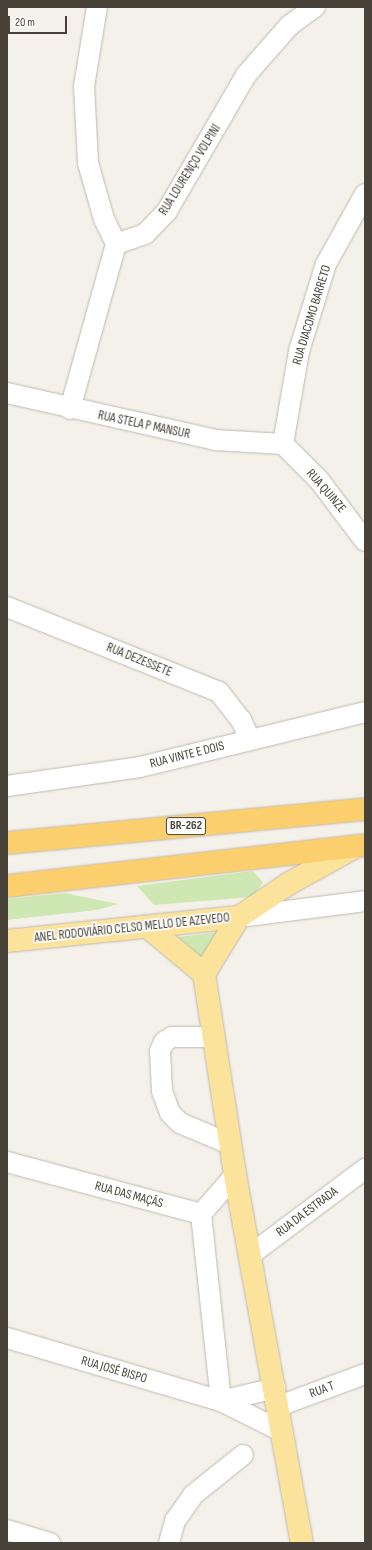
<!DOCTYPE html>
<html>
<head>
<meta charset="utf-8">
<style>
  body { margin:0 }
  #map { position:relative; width:372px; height:1550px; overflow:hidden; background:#f4f1ea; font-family:"Sofia Sans Condensed",sans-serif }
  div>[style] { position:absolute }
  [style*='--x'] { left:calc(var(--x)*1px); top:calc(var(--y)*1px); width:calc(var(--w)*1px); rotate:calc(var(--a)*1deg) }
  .green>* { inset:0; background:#cfe8b3 }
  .roads { filter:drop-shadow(0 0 1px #c0b9ac) drop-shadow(0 0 1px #c0b9ac) }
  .minor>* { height:20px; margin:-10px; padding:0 10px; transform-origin:10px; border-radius:10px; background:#fff }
  .major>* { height:22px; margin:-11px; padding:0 11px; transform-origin:11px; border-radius:11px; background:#fce39b }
  .highway>* { height:22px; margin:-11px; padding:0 11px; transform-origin:11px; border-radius:11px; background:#fbcf6e }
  span { translate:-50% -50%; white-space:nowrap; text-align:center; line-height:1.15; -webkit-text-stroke:3.5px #fff; paint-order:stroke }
  .shield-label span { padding:1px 3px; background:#fff; border:1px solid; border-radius:3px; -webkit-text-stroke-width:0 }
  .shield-label { font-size:12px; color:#484238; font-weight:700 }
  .street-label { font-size:13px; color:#484238 }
  .frame { position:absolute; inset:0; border:8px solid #484238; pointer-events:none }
  .scale { position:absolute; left:8px; top:16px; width:59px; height:18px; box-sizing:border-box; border:2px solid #484238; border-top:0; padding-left:5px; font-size:12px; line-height:14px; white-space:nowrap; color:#484238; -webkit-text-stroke:3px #fff; paint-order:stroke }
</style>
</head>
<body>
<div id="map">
  <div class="green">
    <div style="clip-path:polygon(253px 871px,263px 882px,253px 897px,154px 905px,137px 886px)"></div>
    <div style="clip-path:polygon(65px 893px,118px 904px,97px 910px,7px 920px,7px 899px)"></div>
    <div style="clip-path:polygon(221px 932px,204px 959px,178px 937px)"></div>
  </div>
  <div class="roads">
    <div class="minor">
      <div style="--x:97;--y:7;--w:80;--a:99.3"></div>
      <div style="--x:84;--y:86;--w:77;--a:87"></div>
      <div style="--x:88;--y:163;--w:58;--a:74.1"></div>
      <div style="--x:104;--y:219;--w:28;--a:64"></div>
      <div style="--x:116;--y:244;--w:31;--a:-19"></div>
      <div style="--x:145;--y:234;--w:32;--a:-46"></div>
      <div style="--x:167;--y:211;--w:157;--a:-59.8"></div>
      <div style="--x:246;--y:75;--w:67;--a:-48.7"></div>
      <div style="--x:290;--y:25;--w:31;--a:-36"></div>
      <div style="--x:7;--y:393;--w:213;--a:12.7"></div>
      <div style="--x:215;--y:440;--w:68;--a:3.4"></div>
      <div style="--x:70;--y:409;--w:171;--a:-74.4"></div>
      <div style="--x:283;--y:444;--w:94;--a:-80.2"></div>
      <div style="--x:299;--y:351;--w:91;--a:-72.8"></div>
      <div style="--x:326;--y:264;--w:80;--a:-60.9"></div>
      <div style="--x:283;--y:444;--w:51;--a:45"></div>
      <div style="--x:319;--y:480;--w:76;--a:53"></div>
      <div style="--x:7;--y:607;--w:228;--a:21.8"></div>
      <div style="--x:219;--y:692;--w:36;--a:52"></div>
      <div style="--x:241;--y:720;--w:21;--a:65"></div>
      <div style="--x:7;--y:786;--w:134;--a:-8.1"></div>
      <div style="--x:140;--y:767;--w:232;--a:-13.7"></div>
      <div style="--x:239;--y:917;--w:127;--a:-7.2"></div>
      <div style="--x:214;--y:1037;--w:42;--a:180"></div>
      <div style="--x:172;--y:1037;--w:9;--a:148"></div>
      <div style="--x:164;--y:1042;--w:10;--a:114"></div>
      <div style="--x:160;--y:1051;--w:40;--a:87.1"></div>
      <div style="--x:162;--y:1091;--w:23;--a:70"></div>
      <div style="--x:170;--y:1113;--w:14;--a:45"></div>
      <div style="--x:180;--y:1123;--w:54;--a:22.8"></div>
      <div style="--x:7;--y:1162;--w:201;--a:15"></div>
      <div style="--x:201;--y:1214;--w:52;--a:-48.9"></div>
      <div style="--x:201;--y:1214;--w:188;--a:83.9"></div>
      <div style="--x:250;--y:1255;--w:144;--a:-36.8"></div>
      <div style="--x:7;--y:1338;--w:223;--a:16.4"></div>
      <div style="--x:221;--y:1401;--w:69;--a:26.6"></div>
      <div style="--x:221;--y:1401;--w:56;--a:-13.5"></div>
      <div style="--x:279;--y:1406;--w:92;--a:-20.4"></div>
      <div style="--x:7;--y:1530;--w:45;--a:16.8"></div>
      <div style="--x:169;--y:1543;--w:23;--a:-75"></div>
      <div style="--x:175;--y:1521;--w:32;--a:-55"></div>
      <div style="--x:193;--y:1495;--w:64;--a:-38.7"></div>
    </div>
    <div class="major">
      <div style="--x:239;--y:917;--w:67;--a:121.6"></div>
      <div style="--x:204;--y:974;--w:203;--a:81.2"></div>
      <div style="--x:235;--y:1175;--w:374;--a:79.7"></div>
      <div style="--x:149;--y:928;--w:72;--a:39.9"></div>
      <div style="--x:7;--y:941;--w:233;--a:-5.9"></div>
      <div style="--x:239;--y:917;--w:59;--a:-34"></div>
      <div style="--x:288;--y:884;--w:79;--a:-28.8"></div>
    </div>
    <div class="highway">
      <div style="--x:7;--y:843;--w:360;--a:-5.4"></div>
      <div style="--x:7;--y:886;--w:360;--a:-6.5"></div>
    </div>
  </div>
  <div class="shield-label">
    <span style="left:186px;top:826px">BR-262</span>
  </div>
  <div class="street-label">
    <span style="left:190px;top:170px;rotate:-58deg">RUA LOURENÇO VOLPINI</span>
    <span style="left:312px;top:315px;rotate:-73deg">RUA DIACOMO BARRETO</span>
    <span style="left:144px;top:425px;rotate:12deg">RUA STELA P MANSUR</span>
    <span style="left:326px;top:491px;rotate:49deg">RUA QUINZE</span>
    <span style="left:139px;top:660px;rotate:22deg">RUA DEZESSETE</span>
    <span style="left:187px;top:755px;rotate:-14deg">RUA VINTE E DOIS</span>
    <span style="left:132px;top:928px;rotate:-6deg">ANEL RODOVIÁRIO CELSO MELLO DE AZEVEDO</span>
    <span style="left:129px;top:1195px;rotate:15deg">RUA DAS MAÇÃS</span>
    <span style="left:307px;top:1212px;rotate:-37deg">RUA DA ESTRADA</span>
    <span style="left:114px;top:1370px;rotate:16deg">RUA JOSÉ BISPO</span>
    <span style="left:322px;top:1390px;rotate:-20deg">RUA T</span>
  </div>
  <div class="frame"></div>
  <div class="scale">20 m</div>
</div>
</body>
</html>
